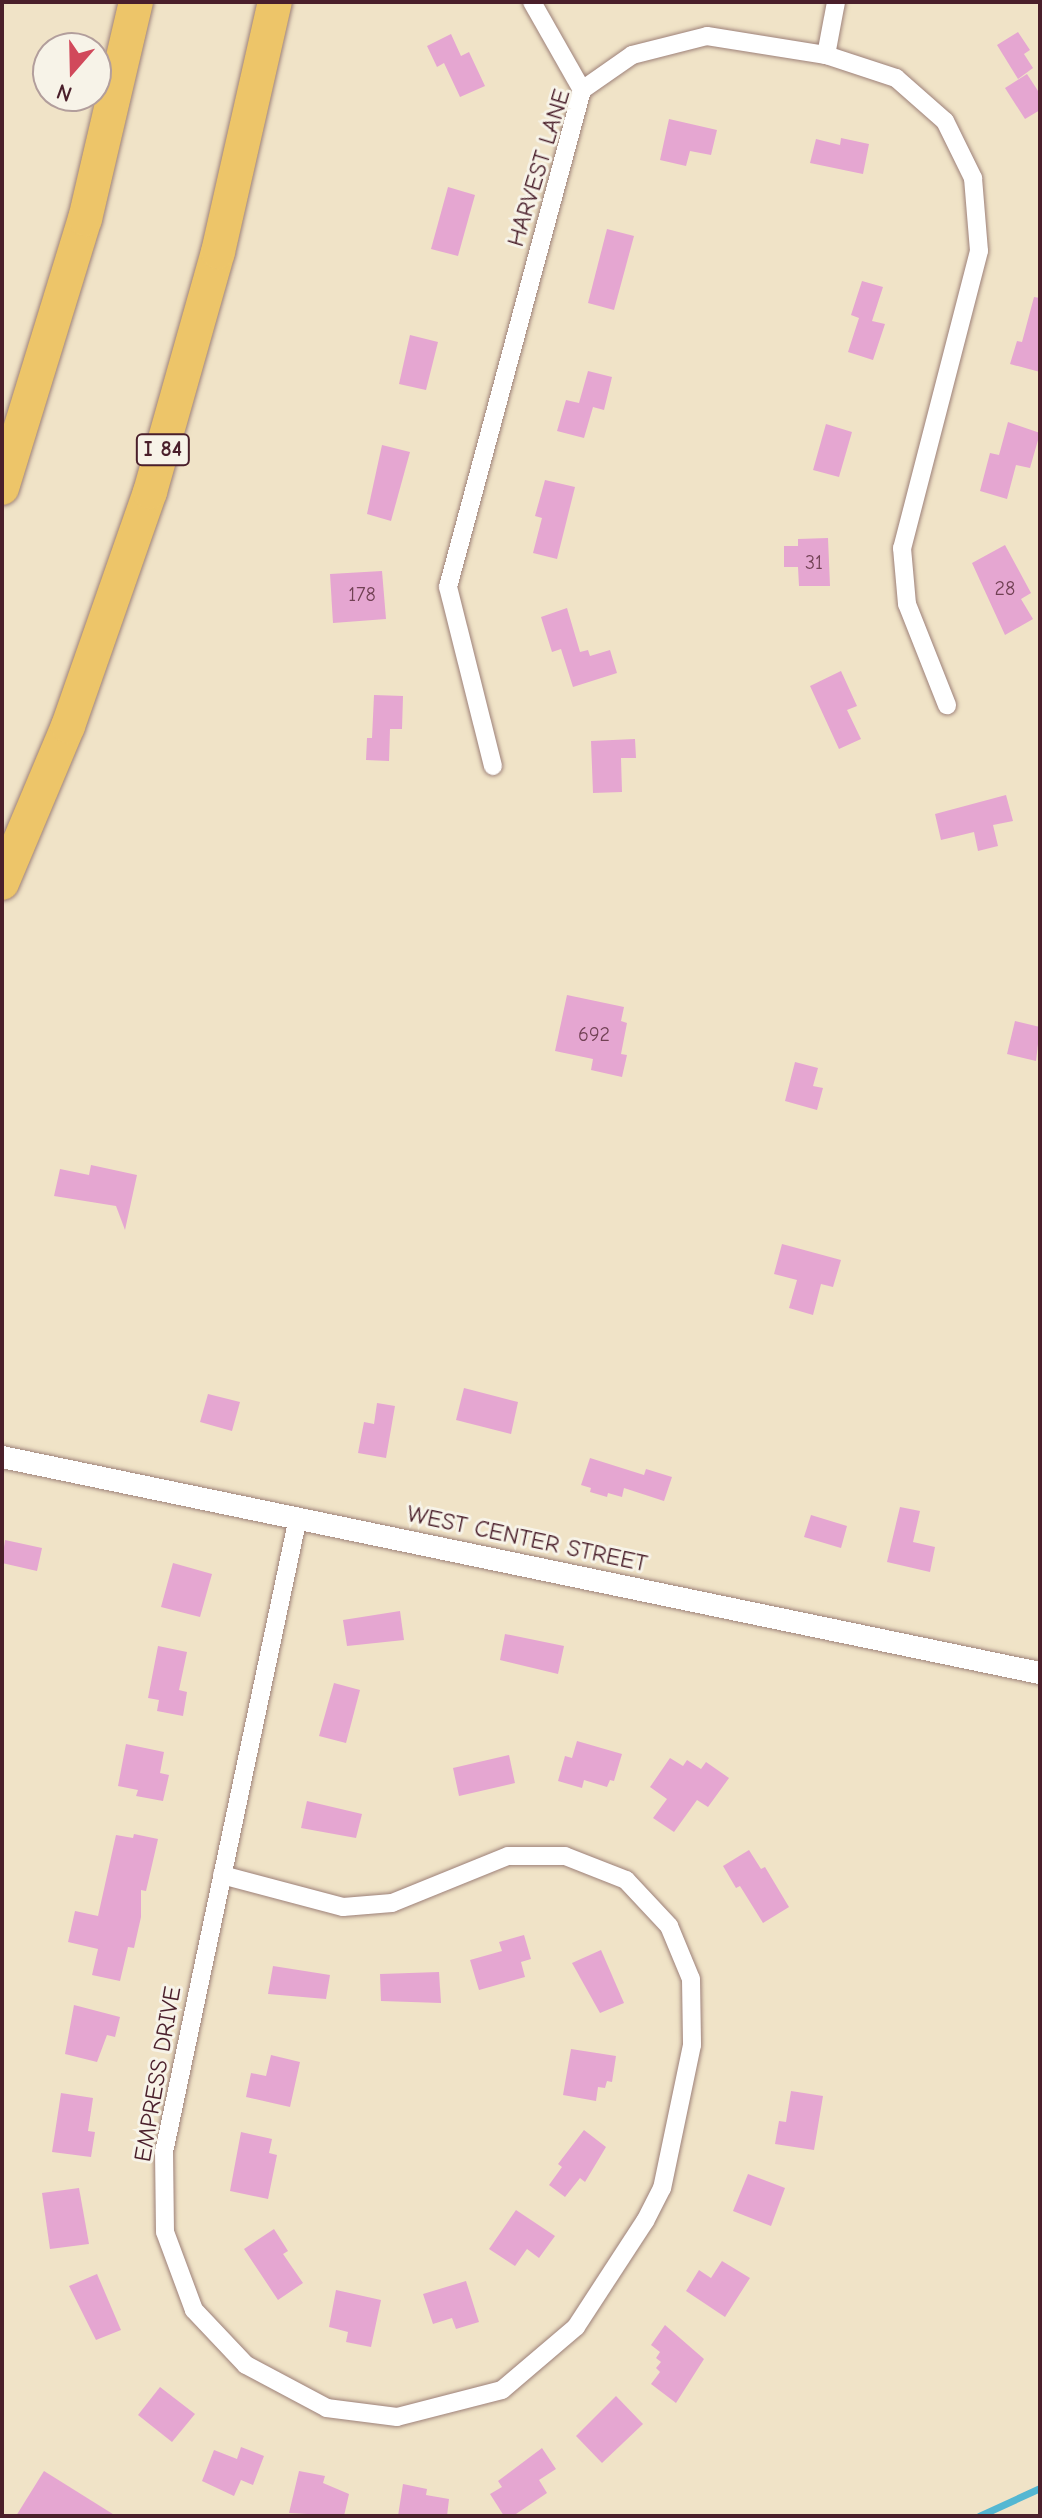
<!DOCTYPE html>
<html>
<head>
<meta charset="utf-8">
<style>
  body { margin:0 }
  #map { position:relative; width:1042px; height:2518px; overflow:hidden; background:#f0e3c7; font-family:"Comic Neue",sans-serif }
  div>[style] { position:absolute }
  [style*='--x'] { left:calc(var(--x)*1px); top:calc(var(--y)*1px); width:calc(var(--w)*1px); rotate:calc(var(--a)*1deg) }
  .stream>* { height:7px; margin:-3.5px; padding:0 3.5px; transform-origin:3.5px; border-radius:3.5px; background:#54b7d2 }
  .building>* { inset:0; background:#e5a6d1 }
  .roads { filter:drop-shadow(0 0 2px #9d8179) drop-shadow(0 0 2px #9d8179) }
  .minor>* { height:18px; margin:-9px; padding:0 9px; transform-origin:9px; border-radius:9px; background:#fff }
  .tertiary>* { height:22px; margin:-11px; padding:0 11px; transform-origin:11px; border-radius:11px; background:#fff }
  .motorway>* { height:34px; margin:-17px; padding:0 17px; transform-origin:17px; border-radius:17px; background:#edc569 }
  span { translate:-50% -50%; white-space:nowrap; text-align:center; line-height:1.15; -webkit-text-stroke:6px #f7f3e8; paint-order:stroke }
  .number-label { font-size:20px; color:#714154 }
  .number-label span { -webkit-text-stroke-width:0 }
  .shield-label span { padding:2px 6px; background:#f7f3e8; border:2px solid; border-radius:6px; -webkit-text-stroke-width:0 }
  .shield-label { font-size:22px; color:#4a1f2b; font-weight:700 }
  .street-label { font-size:24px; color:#4a1f2b }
  .frame { position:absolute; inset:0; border:4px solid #4a1f2b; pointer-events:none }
  .north { position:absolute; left:32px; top:32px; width:80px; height:80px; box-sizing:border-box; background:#f7f3e8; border:2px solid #b29e9c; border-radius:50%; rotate:200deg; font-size:22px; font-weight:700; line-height:32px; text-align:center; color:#4a1f2b }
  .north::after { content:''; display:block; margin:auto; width:28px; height:36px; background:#d1495b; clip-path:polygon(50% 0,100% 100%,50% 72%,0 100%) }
</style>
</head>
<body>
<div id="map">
  <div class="stream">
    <div style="--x:979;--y:2516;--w:67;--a:-24.7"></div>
  </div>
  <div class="building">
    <div style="clip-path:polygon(1018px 32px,1030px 50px,1024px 54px,1033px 68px,1018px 79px,997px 45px)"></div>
    <div style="clip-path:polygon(451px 34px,461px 56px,469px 52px,485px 86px,460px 97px,444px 63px,437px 67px,427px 46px)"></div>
    <div style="clip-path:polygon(1027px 74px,1040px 94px,1040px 110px,1025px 119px,1005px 88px)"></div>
    <div style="clip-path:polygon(669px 119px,717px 130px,711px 155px,690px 151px,686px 166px,660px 160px)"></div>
    <div style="clip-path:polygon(841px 138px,869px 144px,863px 174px,810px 163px,816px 139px,840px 145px)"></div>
    <div style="clip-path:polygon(448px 187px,475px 195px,458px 256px,431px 249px)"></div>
    <div style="clip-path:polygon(607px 229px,634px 236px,614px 310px,588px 303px)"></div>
    <div style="clip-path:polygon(862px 281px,883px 287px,872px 321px,885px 324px,873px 360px,848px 352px,859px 318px,851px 315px)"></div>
    <div style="clip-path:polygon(1034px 297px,1040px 298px,1040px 372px,1010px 364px,1017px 341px,1022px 342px)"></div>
    <div style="clip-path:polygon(410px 335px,438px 342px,426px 390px,399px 384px)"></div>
    <div style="clip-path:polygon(588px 371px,612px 377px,604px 410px,593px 407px,584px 438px,557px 431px,566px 400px,579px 403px)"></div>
    <div style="clip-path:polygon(1008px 422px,1040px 433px,1030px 468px,1016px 465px,1007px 499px,980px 491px,990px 453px,999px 455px)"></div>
    <div style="clip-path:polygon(826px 424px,852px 432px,839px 477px,813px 470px)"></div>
    <div style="clip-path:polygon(382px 445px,410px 452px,391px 521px,367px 514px)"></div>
    <div style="clip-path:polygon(545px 480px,575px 487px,557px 559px,533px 553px,542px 518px,535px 516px)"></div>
    <div style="clip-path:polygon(828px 538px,830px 586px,799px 586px,798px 567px,784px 567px,784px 546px,798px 546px,798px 539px)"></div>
    <div style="clip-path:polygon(1005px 545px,1031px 593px,1021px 599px,1033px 619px,1005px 635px,972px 563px)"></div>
    <div style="clip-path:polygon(382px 571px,386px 619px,333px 623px,330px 574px)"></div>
    <div style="clip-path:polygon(567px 608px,580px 652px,588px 650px,590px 656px,610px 650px,617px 673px,573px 687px,561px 649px,552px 652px,541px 617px)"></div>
    <div style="clip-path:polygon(841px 671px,857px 706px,847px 710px,861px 739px,839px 749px,810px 686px)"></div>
    <div style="clip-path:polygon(374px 695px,403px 696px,402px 729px,390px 729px,389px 761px,366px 760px,367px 738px,372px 738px)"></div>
    <div style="clip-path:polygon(635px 739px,636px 758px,621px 758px,622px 792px,593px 793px,591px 741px)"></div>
    <div style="clip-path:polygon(1006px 795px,1013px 821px,993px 825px,998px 846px,978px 851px,974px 832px,941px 840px,935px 814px)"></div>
    <div style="clip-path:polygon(567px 995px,624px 1007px,621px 1021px,627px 1023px,621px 1054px,627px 1055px,622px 1077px,591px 1070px,593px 1059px,555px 1051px)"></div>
    <div style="clip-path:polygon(1015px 1021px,1040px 1027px,1036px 1061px,1007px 1054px)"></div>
    <div style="clip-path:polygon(795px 1062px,818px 1068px,813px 1086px,823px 1088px,817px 1110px,785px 1101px)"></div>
    <div style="clip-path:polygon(91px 1165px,137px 1175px,125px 1230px,116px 1206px,54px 1196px,60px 1169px,89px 1175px)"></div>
    <div style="clip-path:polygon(782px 1244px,841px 1260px,833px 1287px,821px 1284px,813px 1315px,789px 1308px,797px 1280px,774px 1274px)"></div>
    <div style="clip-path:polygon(464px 1388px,518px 1402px,511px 1434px,456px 1420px)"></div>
    <div style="clip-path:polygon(208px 1394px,240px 1402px,232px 1431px,200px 1422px)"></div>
    <div style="clip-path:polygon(377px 1403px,395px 1406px,386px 1458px,358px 1453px,364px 1422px,374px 1424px)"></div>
    <div style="clip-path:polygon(590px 1458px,644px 1475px,646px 1469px,672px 1477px,664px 1501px,624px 1488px,622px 1497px,608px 1493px,607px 1497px,590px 1492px,591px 1488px,581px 1485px)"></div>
    <div style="clip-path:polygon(900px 1507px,920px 1511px,913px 1542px,935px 1547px,930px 1572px,887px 1562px)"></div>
    <div style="clip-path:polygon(811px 1515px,847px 1526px,841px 1548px,804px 1537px)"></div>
    <div style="clip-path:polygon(5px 1540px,42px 1548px,37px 1571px,2px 1563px)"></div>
    <div style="clip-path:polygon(173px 1563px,212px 1574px,200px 1617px,161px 1607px)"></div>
    <div style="clip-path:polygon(400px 1611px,404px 1640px,347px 1646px,343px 1620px)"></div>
    <div style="clip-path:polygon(505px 1634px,564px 1646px,558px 1674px,500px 1660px)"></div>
    <div style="clip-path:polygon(158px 1646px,187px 1652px,179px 1690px,187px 1692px,183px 1716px,157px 1711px,159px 1700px,148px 1698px)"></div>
    <div style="clip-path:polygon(334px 1683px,360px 1690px,346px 1743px,319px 1736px)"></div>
    <div style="clip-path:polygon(577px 1741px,622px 1754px,614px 1781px,610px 1780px,607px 1787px,584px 1780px,582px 1788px,558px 1781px,565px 1756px,572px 1758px)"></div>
    <div style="clip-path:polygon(126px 1744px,164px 1752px,160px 1773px,169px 1775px,163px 1801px,136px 1796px,138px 1790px,118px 1786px)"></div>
    <div style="clip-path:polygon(509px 1755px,515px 1783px,459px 1796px,453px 1768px)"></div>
    <div style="clip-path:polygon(670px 1758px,683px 1766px,687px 1760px,701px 1769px,706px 1762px,729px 1778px,708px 1807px,697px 1800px,674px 1832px,653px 1818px,667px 1799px,650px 1787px)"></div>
    <div style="clip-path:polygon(307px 1801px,362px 1814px,356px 1838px,301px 1828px)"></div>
    <div style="clip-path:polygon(134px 1834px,158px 1839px,146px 1891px,141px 1890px,141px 1917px,134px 1948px,128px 1947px,120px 1981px,92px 1975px,98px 1949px,68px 1942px,75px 1911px,98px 1916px,116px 1835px,133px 1838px)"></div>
    <div style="clip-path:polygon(749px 1850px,761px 1869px,765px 1867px,789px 1907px,763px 1923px,740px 1886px,736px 1888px,723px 1866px)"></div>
    <div style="clip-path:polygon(524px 1935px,531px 1959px,521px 1962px,525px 1977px,479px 1990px,470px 1960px,502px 1951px,499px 1942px)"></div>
    <div style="clip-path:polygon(601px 1950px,624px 2003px,600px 2013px,572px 1963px)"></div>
    <div style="clip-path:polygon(273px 1966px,330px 1975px,326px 1999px,268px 1994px)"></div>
    <div style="clip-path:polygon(439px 1972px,441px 2003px,381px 2001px,380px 1974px)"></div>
    <div style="clip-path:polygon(74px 2005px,120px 2017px,115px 2037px,107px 2035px,97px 2062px,65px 2054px)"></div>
    <div style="clip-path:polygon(571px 2049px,616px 2056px,612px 2082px,607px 2081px,605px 2088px,598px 2087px,596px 2101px,563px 2095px)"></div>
    <div style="clip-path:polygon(271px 2055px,300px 2062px,290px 2107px,246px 2097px,251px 2073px,266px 2076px)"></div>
    <div style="clip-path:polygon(791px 2091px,823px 2096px,814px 2150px,775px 2144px,779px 2121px,786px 2122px)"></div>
    <div style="clip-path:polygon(61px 2093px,93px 2098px,88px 2131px,95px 2132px,91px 2157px,52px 2152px)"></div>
    <div style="clip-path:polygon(584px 2130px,606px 2147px,585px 2182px,580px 2178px,565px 2197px,549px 2185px,562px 2167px,558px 2164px)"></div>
    <div style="clip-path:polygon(241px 2132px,272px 2139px,269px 2153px,277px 2155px,268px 2199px,230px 2191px)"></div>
    <div style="clip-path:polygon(748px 2174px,785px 2188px,771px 2226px,733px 2211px)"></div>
    <div style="clip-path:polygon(79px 2188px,89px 2244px,50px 2249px,42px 2193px)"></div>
    <div style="clip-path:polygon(516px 2210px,555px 2236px,539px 2258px,527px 2249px,515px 2266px,489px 2249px)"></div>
    <div style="clip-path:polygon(274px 2229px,288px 2251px,283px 2254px,303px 2283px,278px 2300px,244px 2249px)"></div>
    <div style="clip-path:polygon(722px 2261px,750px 2278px,725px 2317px,686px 2291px,699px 2270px,711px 2278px)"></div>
    <div style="clip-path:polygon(97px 2274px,121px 2330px,96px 2340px,69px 2286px)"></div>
    <div style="clip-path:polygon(466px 2281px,479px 2322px,456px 2329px,452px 2318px,433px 2324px,423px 2294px)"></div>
    <div style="clip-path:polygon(336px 2290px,381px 2300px,371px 2347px,346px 2342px,348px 2332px,329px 2327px)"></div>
    <div style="clip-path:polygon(665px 2325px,704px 2359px,676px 2403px,651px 2384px,660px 2372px,656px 2368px,661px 2362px,656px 2358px,660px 2352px,651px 2345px)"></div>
    <div style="clip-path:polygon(160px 2387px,195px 2414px,172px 2442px,138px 2415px)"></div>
    <div style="clip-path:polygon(616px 2396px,643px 2424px,602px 2463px,576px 2436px)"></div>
    <div style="clip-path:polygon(241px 2447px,264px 2456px,253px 2485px,241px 2480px,234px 2496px,202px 2481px,214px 2450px,237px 2459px)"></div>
    <div style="clip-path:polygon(542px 2448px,556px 2469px,539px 2480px,547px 2493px,513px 2516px,504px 2516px,490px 2494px,502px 2487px,498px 2481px)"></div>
    <div style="clip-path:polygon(44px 2471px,116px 2516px,16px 2516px)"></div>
    <div style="clip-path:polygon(299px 2471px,325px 2476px,323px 2483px,349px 2494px,344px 2516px,289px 2513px)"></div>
    <div style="clip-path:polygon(403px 2484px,427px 2489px,426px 2495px,449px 2499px,447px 2516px,398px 2516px)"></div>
  </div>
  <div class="roads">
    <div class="minor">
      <div style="--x:532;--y:2;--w:101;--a:60.4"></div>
      <div style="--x:826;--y:55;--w:54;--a:-79.3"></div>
      <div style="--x:493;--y:766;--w:185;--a:-104.1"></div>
      <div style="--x:448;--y:587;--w:515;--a:-74.91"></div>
      <div style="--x:582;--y:90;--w:61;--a:-35"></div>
      <div style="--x:632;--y:55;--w:77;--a:-14.2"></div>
      <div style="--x:707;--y:36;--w:121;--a:9.1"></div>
      <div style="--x:826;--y:55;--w:74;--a:18.2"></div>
      <div style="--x:896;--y:78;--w:65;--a:41.3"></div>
      <div style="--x:945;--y:121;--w:64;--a:63.8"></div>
      <div style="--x:973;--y:178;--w:73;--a:85.3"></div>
      <div style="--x:979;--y:251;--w:307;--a:104.5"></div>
      <div style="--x:902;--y:548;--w:56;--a:84.9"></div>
      <div style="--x:907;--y:604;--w:109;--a:68.4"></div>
      <div style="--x:222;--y:1875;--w:125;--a:14.8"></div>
      <div style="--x:343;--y:1907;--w:49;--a:-4.7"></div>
      <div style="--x:392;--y:1903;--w:125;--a:-22.1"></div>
      <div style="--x:508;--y:1856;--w:57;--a:0"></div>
      <div style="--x:565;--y:1856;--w:66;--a:21.5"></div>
      <div style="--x:626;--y:1880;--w:63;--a:46.9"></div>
      <div style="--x:669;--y:1926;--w:57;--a:67.5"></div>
      <div style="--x:691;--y:1979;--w:66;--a:89.1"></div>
      <div style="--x:692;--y:2045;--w:146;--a:101.8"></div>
      <div style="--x:662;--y:2188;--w:37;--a:117"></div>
      <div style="--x:645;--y:2221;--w:126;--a:123.1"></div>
      <div style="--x:576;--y:2327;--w:97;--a:139.6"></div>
      <div style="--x:502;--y:2390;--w:108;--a:165.6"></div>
      <div style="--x:397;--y:2417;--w:71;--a:-172.7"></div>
      <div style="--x:327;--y:2408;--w:92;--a:-152"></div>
      <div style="--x:246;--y:2365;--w:76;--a:-133.4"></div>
      <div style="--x:194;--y:2310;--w:83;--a:-110.4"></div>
      <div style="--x:165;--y:2232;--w:80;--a:-90.7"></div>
      <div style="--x:164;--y:2152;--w:649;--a:-78.08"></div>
    </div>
    <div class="tertiary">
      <div style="--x:2;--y:1457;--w:1060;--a:11.76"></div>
    </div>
    <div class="motorway">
      <div style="--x:2;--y:488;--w:282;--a:-72.9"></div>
      <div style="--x:85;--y:219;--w:223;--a:-76.8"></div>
      <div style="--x:2;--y:883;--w:170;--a:-67.2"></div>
      <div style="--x:68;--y:726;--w:248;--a:-70.7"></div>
      <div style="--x:150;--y:492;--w:249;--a:-74.2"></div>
      <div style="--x:218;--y:252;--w:256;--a:-77.2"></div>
    </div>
  </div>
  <div class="number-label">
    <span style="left:814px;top:562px">31</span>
    <span style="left:1005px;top:588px">28</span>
    <span style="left:362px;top:594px">178</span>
    <span style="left:594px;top:1034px">692</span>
  </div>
  <div class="shield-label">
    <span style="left:163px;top:450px">I 84</span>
  </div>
  <div class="street-label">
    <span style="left:539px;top:168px;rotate:-73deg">HARVEST LANE</span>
    <span style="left:527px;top:1539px;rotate:12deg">WEST CENTER STREET</span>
    <span style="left:158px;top:2074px;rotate:-80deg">EMPRESS DRIVE</span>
  </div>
  <div class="frame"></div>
  <div class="north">N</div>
</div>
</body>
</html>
